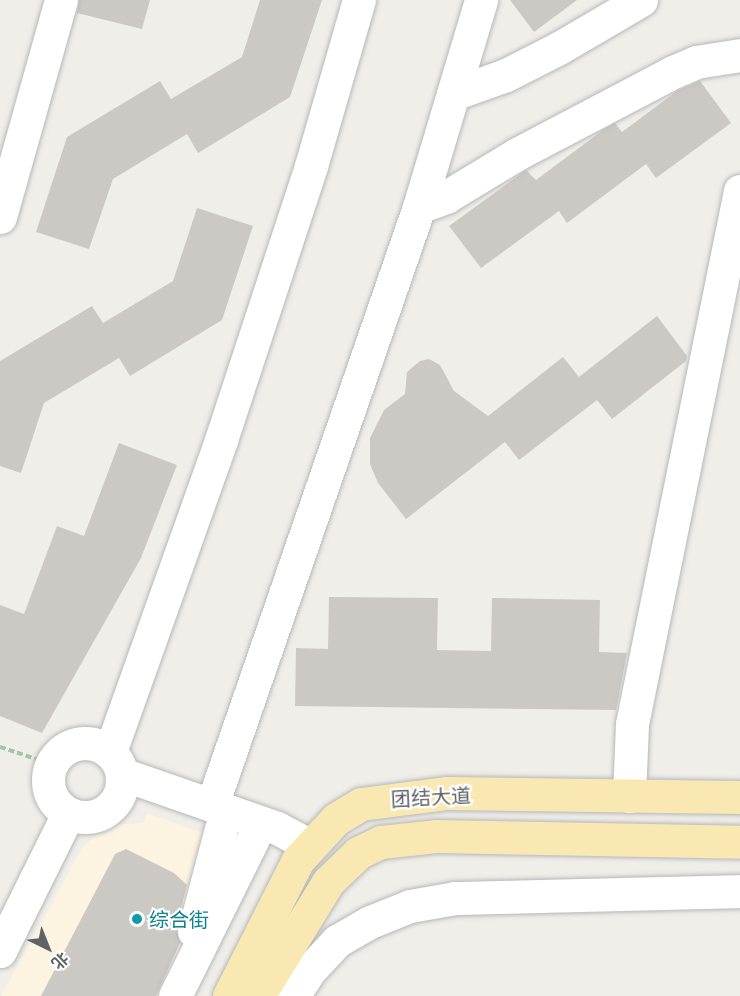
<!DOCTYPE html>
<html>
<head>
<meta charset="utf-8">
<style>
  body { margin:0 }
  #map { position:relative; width:740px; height:996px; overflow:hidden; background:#f0eee8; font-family:Manrope,"Noto Sans SC",sans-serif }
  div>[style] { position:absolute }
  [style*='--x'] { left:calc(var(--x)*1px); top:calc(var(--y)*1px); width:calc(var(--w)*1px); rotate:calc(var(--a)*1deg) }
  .commercial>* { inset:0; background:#fcf3e1 }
  .building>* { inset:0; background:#ccc9c4 }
  .path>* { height:4px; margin-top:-2px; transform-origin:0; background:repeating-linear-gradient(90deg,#a0c6a8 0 6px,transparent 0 9px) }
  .roads { filter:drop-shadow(0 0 2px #b5b8bb) drop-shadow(0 0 2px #b5b8bb) }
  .minor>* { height:33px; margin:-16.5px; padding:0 16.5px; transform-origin:16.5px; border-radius:16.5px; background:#fff }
  .minor>.ring { margin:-16.5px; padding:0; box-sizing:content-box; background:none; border:33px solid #fff; border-radius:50% }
  .major>* { height:33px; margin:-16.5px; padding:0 16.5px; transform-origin:16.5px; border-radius:16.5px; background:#fae8b3 }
  .dots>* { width:16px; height:16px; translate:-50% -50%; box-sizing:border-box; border:3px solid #fff; border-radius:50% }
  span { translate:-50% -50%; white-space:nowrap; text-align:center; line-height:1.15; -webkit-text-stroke:4.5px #fff; paint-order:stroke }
  .street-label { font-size:20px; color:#5f6367 }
  .culture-label { font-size:20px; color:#0d838f }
  .left { translate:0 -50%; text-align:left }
  .north { position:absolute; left:18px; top:918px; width:60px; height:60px; -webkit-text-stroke:4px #fff; paint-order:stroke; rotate:137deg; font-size:16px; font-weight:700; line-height:24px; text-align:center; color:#5f6367 }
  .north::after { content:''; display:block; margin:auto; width:21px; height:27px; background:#5f6367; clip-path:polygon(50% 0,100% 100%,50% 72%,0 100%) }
</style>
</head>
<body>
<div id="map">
  <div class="commercial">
    <div style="clip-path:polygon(147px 813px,262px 854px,188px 996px,1px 996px,82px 848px,107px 825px,143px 823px)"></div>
  </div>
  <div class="building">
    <div style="clip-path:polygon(79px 0,150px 0,142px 29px,77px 13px)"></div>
    <div style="clip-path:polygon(260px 0,322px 0,290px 97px,198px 153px,187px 134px,113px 179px,89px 249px,36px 232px,67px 137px,160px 81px,171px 99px,242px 57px)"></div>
    <div style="clip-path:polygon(510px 0,577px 0,534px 32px)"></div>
    <div style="clip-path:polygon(700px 81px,731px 123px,656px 178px,646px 164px,567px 223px,559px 211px,481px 268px,449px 226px,526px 170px,536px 180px,603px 130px,615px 123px,622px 132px,677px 91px)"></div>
    <div style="clip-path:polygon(197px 208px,253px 226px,222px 320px,130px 376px,119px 358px,44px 403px,21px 473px,0 466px,0 361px,92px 306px,103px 323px,173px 281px)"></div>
    <div style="clip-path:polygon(657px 316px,687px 356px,686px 361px,612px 419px,597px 400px,519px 460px,505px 442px,406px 519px,378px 483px,370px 464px,370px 438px,384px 410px,405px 394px,407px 372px,420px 361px,429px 359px,440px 365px,454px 391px,488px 416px,563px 357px,579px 377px)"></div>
    <div style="clip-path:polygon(119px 443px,177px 465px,141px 558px,42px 733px,0 716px,0 605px,24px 614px,57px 526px,84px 536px)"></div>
    <div style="clip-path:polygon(329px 597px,438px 598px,437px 650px,491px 651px,492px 598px,600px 600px,599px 652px,627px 653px,616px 710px,295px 706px,296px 648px,328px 649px)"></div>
    <div style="clip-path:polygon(126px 849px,174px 873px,187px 885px,176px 927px,180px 943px,156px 996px,41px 996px,115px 854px)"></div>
  </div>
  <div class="path">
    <div style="--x:0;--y:747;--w:54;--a:18.4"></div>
  </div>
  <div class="roads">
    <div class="minor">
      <div style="--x:453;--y:94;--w:56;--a:-19.7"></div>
      <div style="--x:506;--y:75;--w:59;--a:-27"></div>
      <div style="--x:559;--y:48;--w:95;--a:-30.3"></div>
      <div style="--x:419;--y:207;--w:29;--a:-20"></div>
      <div style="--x:446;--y:197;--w:83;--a:-31.2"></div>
      <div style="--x:517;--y:154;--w:176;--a:-27.7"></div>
      <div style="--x:673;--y:72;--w:25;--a:-23"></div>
      <div style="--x:696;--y:62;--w:45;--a:-9"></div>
      <div style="--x:0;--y:217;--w:225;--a:-74.3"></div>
      <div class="ring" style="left:48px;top:743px;width:41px;height:41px"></div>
      <div style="--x:110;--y:752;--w:331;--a:-70.4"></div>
      <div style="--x:221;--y:440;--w:288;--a:-71.8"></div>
      <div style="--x:311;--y:166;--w:173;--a:-73.9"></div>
      <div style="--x:122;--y:774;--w:164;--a:19.2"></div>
      <div style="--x:277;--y:828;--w:36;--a:28"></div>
      <div style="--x:629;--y:796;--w:72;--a:-87.6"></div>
      <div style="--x:632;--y:724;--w:544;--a:-78.55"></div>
      <div style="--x:212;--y:805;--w:633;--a:-70.91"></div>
      <div style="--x:419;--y:207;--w:216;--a:-73.3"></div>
      <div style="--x:194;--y:931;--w:106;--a:-75.2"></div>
      <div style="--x:0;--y:951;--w:153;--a:-63.6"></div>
      <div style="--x:175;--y:996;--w:175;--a:-63.6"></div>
      <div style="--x:293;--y:996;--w:31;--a:-57"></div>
      <div style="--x:310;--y:970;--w:40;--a:-47"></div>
      <div style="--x:337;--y:941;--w:38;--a:-30"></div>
      <div style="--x:370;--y:922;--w:43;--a:-21.8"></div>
      <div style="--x:410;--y:906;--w:46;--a:-10.1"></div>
      <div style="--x:455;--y:898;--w:285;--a:-1.4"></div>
    </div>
    <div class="major">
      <div style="--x:229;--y:996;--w:153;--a:-63.1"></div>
      <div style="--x:298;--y:860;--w:56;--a:-47.2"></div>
      <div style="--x:336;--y:819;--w:29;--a:-31"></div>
      <div style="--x:361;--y:804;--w:87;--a:-7.3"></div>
      <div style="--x:447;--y:793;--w:293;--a:0.8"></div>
      <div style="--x:258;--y:996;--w:134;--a:-58.4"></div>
      <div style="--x:328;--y:882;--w:42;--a:-44"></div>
      <div style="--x:358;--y:853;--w:25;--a:-26"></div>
      <div style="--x:381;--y:842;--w:55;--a:-6.2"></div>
      <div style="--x:436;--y:836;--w:304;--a:1.1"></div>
    </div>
  </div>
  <div class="dots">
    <div style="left:137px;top:919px;background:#0f9aa8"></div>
  </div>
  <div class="street-label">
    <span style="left:431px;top:797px;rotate:-3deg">团结大道</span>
  </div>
  <div class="culture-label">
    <span class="left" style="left:149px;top:919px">综合街</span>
  </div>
  <div class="north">北</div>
</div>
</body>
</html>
